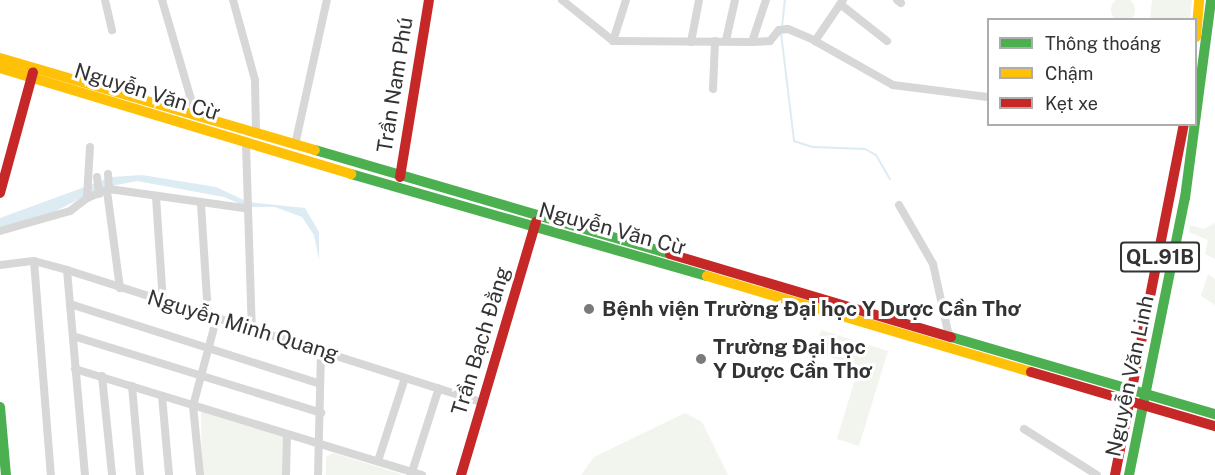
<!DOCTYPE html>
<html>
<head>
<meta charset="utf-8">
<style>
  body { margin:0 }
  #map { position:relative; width:1215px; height:475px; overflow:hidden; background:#fff; font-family:"Public Sans",sans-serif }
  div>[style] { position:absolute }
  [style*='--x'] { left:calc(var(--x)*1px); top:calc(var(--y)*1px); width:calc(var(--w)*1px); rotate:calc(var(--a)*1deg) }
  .green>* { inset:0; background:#f1f5ed }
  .round { border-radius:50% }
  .water>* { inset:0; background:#ddebf3 }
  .stream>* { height:2px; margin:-1px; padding:0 1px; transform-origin:1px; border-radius:1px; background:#ddebf3 }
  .street>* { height:8px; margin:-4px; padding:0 4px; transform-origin:4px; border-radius:4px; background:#d7d7d7 }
  .fast>* { height:10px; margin:-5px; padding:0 5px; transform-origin:5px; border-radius:5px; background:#4caf50 }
  .slow>* { height:10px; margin:-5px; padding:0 5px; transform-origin:5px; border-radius:5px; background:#ffc107 }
  .jam>* { height:10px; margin:-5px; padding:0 5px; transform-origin:5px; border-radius:5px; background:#c62828 }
  .dots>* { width:16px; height:16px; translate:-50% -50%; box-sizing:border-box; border:3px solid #fff; border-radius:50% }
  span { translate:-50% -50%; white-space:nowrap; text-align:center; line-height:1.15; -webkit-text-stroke:6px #fff; paint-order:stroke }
  .shield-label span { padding:2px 4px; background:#fff; border:2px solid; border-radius:4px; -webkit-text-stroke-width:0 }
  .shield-label { font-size:20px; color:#333; font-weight:700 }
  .street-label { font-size:21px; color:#333 }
  .poi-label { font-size:21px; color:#333; font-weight:700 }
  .left { translate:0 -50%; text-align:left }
  .legend { position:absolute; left:987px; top:18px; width:210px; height:108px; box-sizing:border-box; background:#fff; border:2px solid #adadad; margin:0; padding:8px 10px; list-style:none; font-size:18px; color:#333 }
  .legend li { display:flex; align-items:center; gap:12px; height:30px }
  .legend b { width:30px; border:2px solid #adadad }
</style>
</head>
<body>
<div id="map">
  <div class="green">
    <div class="round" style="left:1111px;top:-2px;width:24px;height:24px"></div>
    <div style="clip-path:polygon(1152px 0,1192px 0,1190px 19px,1150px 20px)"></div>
    <div style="clip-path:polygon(1215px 223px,1215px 259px,1205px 254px,1208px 240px,1189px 232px,1190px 225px,1204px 229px)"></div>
    <div style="clip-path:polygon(1208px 274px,1215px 279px,1215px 305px,1201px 296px)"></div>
    <div style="clip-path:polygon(821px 330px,888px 351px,859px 446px,837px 439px,859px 366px,814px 352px)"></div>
    <div style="clip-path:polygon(201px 409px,283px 435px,284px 475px,202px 475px)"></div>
    <div style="clip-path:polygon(685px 413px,702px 422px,728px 475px,581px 475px,594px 457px)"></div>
    <div style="clip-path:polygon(333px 453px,401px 474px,402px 475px,326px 475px,326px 457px)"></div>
  </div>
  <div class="water">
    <div style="clip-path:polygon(142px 175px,216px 187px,248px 202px,305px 208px,319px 232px,319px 260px,314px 235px,302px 217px,275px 207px,247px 207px,224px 197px,137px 181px,101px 188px,54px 212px,0 227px,0 218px,112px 177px)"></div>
  </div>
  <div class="stream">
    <div style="--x:782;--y:27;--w:27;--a:-84"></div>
    <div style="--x:781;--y:33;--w:109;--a:83.1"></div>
    <div style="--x:794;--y:141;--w:20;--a:18"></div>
    <div style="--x:813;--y:147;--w:52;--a:2.2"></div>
    <div style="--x:865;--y:149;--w:13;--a:29"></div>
    <div style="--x:876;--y:155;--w:28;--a:60"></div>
  </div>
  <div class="street">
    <div style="--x:105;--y:0;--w:31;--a:77"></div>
    <div style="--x:162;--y:0;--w:121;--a:73.7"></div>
    <div style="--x:233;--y:0;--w:83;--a:74.6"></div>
    <div style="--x:255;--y:80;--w:54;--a:88.9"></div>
    <div style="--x:562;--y:0;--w:65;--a:38.8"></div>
    <div style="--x:613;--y:41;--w:43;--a:-72.4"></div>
    <div style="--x:843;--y:0;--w:50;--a:124.3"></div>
    <div style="--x:815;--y:41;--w:90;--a:29.4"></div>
    <div style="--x:893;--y:85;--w:95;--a:7.3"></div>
    <div style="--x:897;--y:0;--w:5;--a:37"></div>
    <div style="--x:840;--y:4;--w:60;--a:38.2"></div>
    <div style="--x:726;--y:40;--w:41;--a:-77.3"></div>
    <div style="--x:613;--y:41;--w:139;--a:0.4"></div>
    <div style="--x:752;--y:42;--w:44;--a:-71.6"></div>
    <div style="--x:691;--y:42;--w:43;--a:-79.2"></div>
    <div style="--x:752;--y:42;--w:18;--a:-3"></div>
    <div style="--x:770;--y:41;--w:14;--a:-51"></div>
    <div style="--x:779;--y:30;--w:9;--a:-6"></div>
    <div style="--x:788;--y:29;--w:28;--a:23"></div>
    <div style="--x:713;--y:89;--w:48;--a:-87.6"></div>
    <div style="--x:246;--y:144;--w:187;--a:88.2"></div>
    <div style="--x:295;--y:145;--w:148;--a:-77.6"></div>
    <div style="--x:90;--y:147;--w:51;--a:93.4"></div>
    <div style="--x:87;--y:198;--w:24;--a:-22"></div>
    <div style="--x:109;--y:189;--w:136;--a:8"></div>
    <div style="--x:108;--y:174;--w:15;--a:86"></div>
    <div style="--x:97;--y:177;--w:17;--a:83"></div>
    <div style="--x:107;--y:191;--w:98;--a:82.4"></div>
    <div style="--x:156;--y:197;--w:105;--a:86.2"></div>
    <div style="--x:201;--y:204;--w:112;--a:86.4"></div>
    <div style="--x:899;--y:205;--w:68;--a:60"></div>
    <div style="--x:933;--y:264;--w:74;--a:77.5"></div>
    <div style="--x:0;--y:231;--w:73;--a:-15.9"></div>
    <div style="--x:70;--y:211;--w:21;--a:-37"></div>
    <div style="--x:34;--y:261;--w:215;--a:85.5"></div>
    <div style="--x:0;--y:265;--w:34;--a:-7"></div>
    <div style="--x:34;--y:261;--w:34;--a:15"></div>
    <div style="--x:67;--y:270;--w:438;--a:17.7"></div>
    <div style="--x:67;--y:270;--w:206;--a:85"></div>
    <div style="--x:70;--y:304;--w:262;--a:17.7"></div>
    <div style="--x:73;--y:336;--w:260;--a:17.2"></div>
    <div style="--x:75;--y:369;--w:363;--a:17"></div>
    <div style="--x:102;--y:376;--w:100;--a:84.2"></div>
    <div style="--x:132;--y:386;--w:89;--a:84.9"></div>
    <div style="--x:162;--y:396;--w:79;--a:84.9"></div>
    <div style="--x:1024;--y:429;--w:86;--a:32.2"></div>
    <div style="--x:378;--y:461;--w:87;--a:-72"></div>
    <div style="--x:200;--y:475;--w:69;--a:-95.8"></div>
    <div style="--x:193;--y:406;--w:89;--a:-75"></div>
    <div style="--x:286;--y:475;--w:40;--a:-88.6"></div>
    <div style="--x:318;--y:475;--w:124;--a:-88.6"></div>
    <div style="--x:411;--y:475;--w:91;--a:-72.2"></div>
  </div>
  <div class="fast">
    <div style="--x:315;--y:150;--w:370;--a:16.3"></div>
    <div style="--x:351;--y:174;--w:370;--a:16"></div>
    <div style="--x:951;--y:337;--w:275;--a:16.3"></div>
    <div style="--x:0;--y:407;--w:68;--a:85"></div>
    <div style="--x:1129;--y:475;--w:283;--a:-78.6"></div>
    <div style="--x:1185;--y:198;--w:200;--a:-82.5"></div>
  </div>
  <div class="slow">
    <div style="--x:1196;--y:37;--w:37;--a:-85"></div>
    <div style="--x:0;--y:58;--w:328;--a:16.3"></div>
    <div style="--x:0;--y:68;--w:367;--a:16.8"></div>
    <div style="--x:707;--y:276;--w:338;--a:16.5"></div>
  </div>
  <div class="jam">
    <div style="--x:400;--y:177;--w:179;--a:-80.7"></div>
    <div style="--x:0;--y:193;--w:125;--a:-74.7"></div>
    <div style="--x:670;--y:254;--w:293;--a:16.5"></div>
    <div style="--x:1031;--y:372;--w:192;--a:16.4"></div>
    <div style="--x:461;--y:475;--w:264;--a:-73.5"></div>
    <div style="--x:1115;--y:475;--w:358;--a:-78.9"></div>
  </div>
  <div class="dots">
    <div style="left:589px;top:309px;background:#7a7a7a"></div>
    <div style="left:701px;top:359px;background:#7a7a7a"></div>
  </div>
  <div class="shield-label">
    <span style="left:1160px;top:257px">QL.91B</span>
  </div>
  <div class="street-label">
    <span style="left:395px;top:85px;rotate:-81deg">Trần Nam Phú</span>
    <span style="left:147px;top:92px;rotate:17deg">Nguyễn Văn Cừ</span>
    <span style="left:612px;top:229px;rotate:15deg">Nguyễn Văn Cừ</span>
    <span style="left:243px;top:326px;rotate:17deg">Nguyễn Minh Quang</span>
    <span style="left:481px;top:341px;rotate:-73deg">Trần Bạch Đằng</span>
    <span style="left:1130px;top:376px;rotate:-78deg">Nguyễn Văn Linh</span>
  </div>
  <div class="poi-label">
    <span class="left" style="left:602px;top:309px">Bệnh viện Trường Đại học Y Dược Cần Thơ</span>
    <span class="left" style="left:713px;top:359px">Trường Đại học<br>Y Dược Cần Thơ</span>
  </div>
  <ul class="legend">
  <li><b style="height:8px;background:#4caf50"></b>Thông thoáng</li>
  <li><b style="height:8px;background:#ffc107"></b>Chậm</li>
  <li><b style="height:8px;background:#c62828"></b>Kẹt xe</li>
  </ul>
</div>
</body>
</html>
